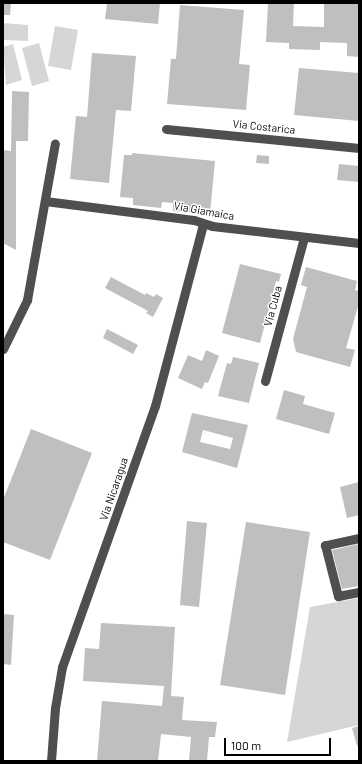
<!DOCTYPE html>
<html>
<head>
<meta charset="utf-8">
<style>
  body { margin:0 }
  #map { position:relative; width:362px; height:764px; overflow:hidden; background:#fff; font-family:Barlow,sans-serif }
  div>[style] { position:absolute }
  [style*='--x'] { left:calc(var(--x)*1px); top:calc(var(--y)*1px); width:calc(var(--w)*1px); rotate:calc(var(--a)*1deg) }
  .green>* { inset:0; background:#d6d6d6 }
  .building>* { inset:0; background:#bfbfbf }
  .minor>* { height:9px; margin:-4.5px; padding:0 4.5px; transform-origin:4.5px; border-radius:4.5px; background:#4f4f4f }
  span { translate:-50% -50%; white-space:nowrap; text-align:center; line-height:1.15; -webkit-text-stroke:3px #fff; paint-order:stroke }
  .street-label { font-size:11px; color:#000 }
  .frame { position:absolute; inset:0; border:4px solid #000; pointer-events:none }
  .scale { position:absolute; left:224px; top:738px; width:107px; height:18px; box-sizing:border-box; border:2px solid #000; border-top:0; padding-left:5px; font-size:12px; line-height:14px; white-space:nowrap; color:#000; -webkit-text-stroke:3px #fff; paint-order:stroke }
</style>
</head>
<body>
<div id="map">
  <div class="green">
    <div style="clip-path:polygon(3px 23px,28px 25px,28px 41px,3px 40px)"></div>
    <div style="clip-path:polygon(55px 26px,78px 30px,71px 70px,48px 66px)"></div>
    <div style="clip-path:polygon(39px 43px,49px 81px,32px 86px,22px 48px)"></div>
    <div style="clip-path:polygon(13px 44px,22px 80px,6px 85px,3px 47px)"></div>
    <div style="clip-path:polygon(359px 598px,359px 725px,287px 742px,310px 607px)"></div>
  </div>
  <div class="building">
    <div style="clip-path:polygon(4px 3px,11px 3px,10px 15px,4px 15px)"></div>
    <div style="clip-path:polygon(107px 3px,160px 3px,158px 24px,105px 19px)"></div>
    <div style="clip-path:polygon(268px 3px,294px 3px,293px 26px,324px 27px,324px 3px,359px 3px,359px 57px,347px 56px,347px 43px,320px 42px,320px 50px,289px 49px,289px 43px,266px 42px)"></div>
    <div style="clip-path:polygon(180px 5px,244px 10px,239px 64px,250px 65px,246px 110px,167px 104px,171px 59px,176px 59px)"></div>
    <div style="clip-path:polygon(92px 53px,136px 56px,131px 111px,116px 110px,109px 183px,70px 179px,76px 116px,87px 117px)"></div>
    <div style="clip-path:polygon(299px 68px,359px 73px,359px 121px,294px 115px)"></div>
    <div style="clip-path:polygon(12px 91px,29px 92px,28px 141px,16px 141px,16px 250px,3px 243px,3px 150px,11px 151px)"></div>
    <div style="clip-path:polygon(132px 153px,215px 161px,210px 214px,173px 211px,173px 203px,162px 202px,161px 208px,133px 205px,133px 198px,120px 197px,124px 155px,132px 155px)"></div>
    <div style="clip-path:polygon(257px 155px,269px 156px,269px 164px,256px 163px)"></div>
    <div style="clip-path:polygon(339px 164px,359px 166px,359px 182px,337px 180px)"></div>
    <div style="clip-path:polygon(240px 264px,281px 274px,279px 282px,276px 281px,260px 343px,222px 333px)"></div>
    <div style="clip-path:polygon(306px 267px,357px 281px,355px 290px,359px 291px,359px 303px,346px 348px,355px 350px,350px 367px,296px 352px,293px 339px,307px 287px,301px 285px)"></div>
    <div style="clip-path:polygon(111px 277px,145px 295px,146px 293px,154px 297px,156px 294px,163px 298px,153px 317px,146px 313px,148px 311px,105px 288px)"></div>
    <div style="clip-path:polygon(107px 329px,138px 345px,133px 354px,103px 338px)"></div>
    <div style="clip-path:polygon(206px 350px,219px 356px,208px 383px,205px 382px,202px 389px,178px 378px,188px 355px,202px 361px)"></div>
    <div style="clip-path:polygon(233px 357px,259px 363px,249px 403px,218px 396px,227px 363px,231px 364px)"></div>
    <div style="clip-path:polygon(284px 390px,305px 396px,303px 404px,335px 413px,329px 434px,276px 419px)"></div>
    <div style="clip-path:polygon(evenodd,192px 413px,248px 425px,237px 468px,182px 452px,192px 413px,203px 430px,233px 438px,230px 449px,200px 442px,203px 430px)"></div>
    <div style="clip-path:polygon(31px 429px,92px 453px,50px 560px,3px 542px,3px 500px)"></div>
    <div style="clip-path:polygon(359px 482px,359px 515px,347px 518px,340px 487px)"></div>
    <div style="clip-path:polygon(187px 521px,207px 523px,199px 607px,180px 605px)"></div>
    <div style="clip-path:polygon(246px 522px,310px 532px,285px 695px,220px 685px)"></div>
    <div style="clip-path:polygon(359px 544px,359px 586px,342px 589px,332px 550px)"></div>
    <div style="clip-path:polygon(3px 614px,14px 615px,11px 665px,3px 664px)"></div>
    <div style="clip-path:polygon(101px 623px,175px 627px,171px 696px,184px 697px,182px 720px,217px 722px,215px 737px,209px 737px,207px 761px,189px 761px,191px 737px,161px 734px,158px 761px,97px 761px,102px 701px,162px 706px,164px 686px,83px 681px,85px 648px,99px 649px)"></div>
    <div style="clip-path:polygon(359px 726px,359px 746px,357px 746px,352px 728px)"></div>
  </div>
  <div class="minor">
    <div style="--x:166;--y:129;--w:194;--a:5.6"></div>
    <div style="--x:45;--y:201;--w:150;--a:7.3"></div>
    <div style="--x:194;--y:220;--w:19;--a:18"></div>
    <div style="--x:212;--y:226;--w:148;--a:6.6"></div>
    <div style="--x:3;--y:349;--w:55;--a:-63.9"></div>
    <div style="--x:27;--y:300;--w:159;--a:-79.9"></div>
    <div style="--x:265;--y:381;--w:149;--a:-74.8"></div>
    <div style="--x:359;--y:538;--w:35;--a:168"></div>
    <div style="--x:325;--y:545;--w:53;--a:75.7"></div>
    <div style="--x:338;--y:596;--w:21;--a:-11"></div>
    <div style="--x:51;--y:761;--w:53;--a:-85.7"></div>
    <div style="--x:55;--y:708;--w:42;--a:-80.3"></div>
    <div style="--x:62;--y:667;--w:277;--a:-70.4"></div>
    <div style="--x:155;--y:406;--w:188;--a:-75.2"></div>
  </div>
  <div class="street-label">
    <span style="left:264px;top:127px;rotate:6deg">Via Costarica</span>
    <span style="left:204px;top:211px;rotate:10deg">Via Giamaica</span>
    <span style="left:273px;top:306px;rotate:-75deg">Via Cuba</span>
    <span style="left:114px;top:489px;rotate:-71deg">Via Nicaragua</span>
  </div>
  <div class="frame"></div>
  <div class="scale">100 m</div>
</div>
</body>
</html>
